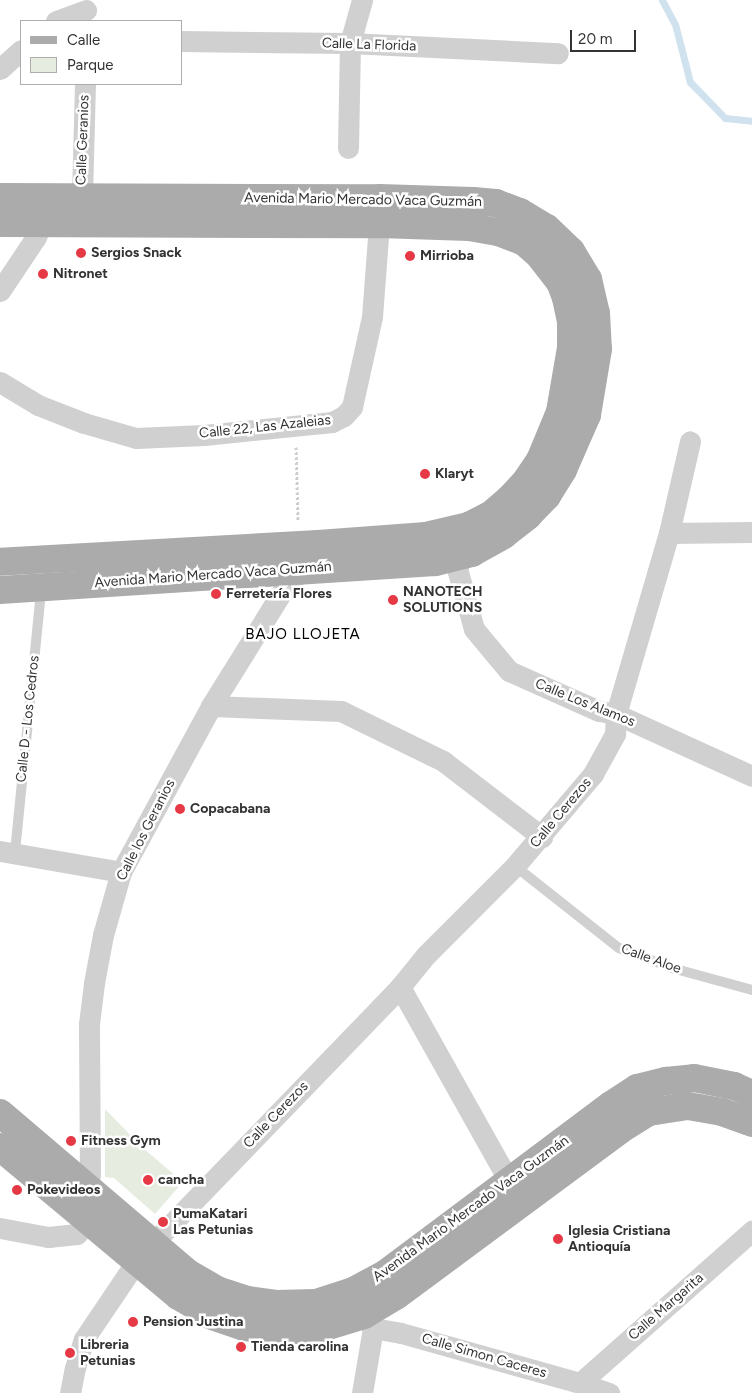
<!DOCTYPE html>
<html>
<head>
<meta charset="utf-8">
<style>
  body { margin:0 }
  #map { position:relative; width:752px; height:1393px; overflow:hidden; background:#fff; font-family:Figtree,sans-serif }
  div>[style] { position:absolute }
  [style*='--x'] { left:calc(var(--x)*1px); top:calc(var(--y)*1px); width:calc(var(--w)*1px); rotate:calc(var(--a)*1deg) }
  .green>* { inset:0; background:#e6ecdf }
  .stream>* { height:7px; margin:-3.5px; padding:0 3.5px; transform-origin:3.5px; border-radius:3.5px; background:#cfe2ee }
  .path>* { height:3px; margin-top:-1.5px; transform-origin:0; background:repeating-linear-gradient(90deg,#cdcdcd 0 2.5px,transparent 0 5px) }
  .lane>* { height:10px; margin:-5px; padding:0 5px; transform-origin:5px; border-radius:5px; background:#d0d0d0 }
  .street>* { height:21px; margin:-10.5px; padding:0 10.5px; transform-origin:10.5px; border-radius:10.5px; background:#d0d0d0 }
  .primary>* { height:28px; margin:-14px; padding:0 14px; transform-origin:14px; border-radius:14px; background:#ababab }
  .dots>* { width:14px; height:14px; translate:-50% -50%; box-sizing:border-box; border:2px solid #fff; border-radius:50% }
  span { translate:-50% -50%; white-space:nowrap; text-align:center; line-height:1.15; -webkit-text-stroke:5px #fff; paint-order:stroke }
  .street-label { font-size:14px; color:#333 }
  .poi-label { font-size:14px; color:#333; font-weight:700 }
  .left { translate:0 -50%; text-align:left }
  .neighbourhood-label { font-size:15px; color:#000; letter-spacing:1px }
  .legend { position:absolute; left:20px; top:20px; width:162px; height:65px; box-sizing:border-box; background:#fff; border:1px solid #adadad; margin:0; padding:6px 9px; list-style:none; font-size:15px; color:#333 }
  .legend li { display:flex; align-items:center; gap:10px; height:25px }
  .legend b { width:25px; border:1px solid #adadad }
  .scale { position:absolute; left:570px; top:30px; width:66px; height:22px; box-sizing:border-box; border:2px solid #333; border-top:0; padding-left:6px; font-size:15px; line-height:18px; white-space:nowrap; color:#333; -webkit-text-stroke:4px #fff; paint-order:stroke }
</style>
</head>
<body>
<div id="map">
  <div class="green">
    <div style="clip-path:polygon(105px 1109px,143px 1148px,183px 1182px,155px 1214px,114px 1178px,105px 1177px)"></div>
  </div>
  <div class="stream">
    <div style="--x:662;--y:0;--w:27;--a:62"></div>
    <div style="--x:675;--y:24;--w:60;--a:75.5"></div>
    <div style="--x:690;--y:82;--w:50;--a:45.8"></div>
    <div style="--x:725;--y:118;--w:27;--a:6"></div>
  </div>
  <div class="path">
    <div style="--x:296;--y:447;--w:74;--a:88.5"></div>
  </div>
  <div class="lane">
    <div style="--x:15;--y:852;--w:253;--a:-84.3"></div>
    <div style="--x:40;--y:600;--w:10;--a:-119"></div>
    <div style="--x:515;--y:866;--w:132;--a:38.3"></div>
    <div style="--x:619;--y:948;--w:57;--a:20.7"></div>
    <div style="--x:672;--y:968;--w:83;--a:15.4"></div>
  </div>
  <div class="street">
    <div style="--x:56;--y:21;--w:32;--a:-20"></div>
    <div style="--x:181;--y:41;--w:169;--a:0.7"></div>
    <div style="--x:350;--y:43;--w:208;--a:2.8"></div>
    <div style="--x:0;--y:69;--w:28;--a:-42"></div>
    <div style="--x:348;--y:148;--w:105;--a:-88.9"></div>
    <div style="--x:350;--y:43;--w:45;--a:-74.4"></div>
    <div style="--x:82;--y:197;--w:113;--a:-88.5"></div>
    <div style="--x:0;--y:291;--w:65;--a:-56.3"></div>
    <div style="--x:36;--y:237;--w:16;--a:-68"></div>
    <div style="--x:0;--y:382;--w:44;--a:31.2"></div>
    <div style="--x:38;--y:405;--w:49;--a:21.4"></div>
    <div style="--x:84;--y:423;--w:54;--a:16.1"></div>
    <div style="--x:136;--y:438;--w:68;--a:-2.5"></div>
    <div style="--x:204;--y:435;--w:129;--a:-5.8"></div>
    <div style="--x:332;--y:422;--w:13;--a:-27"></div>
    <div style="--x:344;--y:416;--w:12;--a:-48"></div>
    <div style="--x:352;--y:407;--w:92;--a:-77.5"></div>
    <div style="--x:372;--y:317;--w:93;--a:-85.7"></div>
    <div style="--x:669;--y:533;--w:83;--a:-0.7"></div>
    <div style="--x:457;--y:557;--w:15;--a:86"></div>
    <div style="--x:458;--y:572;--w:59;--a:74.3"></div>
    <div style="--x:474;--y:629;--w:55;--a:50.2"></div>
    <div style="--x:509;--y:671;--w:98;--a:24"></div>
    <div style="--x:599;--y:711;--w:17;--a:10"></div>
    <div style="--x:616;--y:714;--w:149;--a:24.5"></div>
    <div style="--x:211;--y:706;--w:130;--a:2.2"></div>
    <div style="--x:341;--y:711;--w:114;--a:26.1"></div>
    <div style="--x:443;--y:761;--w:125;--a:37.5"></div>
    <div style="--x:0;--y:851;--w:123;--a:9.8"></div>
    <div style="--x:400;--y:987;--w:225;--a:60.7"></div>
    <div style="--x:83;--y:1184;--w:11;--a:-52"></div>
    <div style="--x:90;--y:1175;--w:151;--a:-90.4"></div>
    <div style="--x:89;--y:1024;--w:41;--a:-83"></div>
    <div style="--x:94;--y:983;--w:49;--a:-79.4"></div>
    <div style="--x:103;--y:935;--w:66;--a:-74.1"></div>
    <div style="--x:121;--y:872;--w:189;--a:-61.5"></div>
    <div style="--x:211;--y:706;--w:144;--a:-58.1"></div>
    <div style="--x:287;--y:584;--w:23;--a:-41"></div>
    <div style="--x:0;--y:1228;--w:49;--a:10.6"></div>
    <div style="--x:48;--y:1237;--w:29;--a:-6"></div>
    <div style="--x:77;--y:1234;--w:17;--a:-50"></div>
    <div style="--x:153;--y:1243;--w:356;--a:-46"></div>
    <div style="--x:400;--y:987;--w:41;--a:-50.9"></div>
    <div style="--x:426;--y:955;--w:126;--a:-45"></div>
    <div style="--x:515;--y:866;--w:121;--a:-49.7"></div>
    <div style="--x:593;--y:774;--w:46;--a:-61.2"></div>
    <div style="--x:615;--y:734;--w:20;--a:-87"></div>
    <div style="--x:616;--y:714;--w:189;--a:-73.7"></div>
    <div style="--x:669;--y:533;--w:94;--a:-77.1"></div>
    <div style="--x:364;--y:1315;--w:16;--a:55"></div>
    <div style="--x:373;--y:1328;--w:28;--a:10"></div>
    <div style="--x:401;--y:1333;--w:186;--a:15.6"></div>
    <div style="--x:580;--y:1383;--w:31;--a:19"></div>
    <div style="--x:580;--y:1383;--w:230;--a:-41.5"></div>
    <div style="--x:70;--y:1393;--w:25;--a:-79"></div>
    <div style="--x:75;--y:1368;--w:30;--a:-73"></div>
    <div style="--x:84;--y:1339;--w:93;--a:-56"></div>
    <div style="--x:362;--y:1393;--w:66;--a:-80.4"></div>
  </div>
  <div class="primary">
    <div style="--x:0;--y:197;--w:379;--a:0.2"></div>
    <div style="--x:379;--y:198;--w:94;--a:1.8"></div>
    <div style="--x:473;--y:201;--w:23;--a:5"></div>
    <div style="--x:496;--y:203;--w:26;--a:21"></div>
    <div style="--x:520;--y:212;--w:31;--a:31"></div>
    <div style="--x:547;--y:228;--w:33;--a:44"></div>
    <div style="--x:571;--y:251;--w:33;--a:59"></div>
    <div style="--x:588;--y:279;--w:35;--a:77"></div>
    <div style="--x:596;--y:313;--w:36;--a:87"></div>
    <div style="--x:598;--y:349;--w:67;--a:99.5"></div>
    <div style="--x:587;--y:415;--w:60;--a:113.6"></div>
    <div style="--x:563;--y:470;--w:31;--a:122"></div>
    <div style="--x:547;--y:496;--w:28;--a:134"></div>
    <div style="--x:528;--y:516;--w:31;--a:142"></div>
    <div style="--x:504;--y:535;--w:37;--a:151"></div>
    <div style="--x:472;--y:553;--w:38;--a:166"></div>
    <div style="--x:435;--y:562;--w:436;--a:176.3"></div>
    <div style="--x:0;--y:223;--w:379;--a:0.2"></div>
    <div style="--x:379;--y:224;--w:90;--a:1.9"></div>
    <div style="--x:469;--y:227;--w:29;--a:10"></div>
    <div style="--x:498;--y:232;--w:28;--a:21"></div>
    <div style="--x:524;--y:242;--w:18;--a:41"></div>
    <div style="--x:538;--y:254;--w:36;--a:52"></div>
    <div style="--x:560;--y:282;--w:17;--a:69"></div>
    <div style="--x:566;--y:298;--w:25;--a:78"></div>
    <div style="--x:571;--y:322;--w:26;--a:90"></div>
    <div style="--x:571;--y:348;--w:65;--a:99.8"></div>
    <div style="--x:560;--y:412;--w:52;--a:112.6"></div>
    <div style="--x:540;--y:460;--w:25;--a:124"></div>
    <div style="--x:526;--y:481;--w:25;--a:133"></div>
    <div style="--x:509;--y:499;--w:23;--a:139"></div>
    <div style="--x:492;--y:514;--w:27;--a:153"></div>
    <div style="--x:468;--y:526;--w:43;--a:166.6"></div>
    <div style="--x:426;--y:536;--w:108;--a:175.8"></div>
    <div style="--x:318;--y:544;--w:319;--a:176.8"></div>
    <div style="--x:0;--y:1113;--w:247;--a:40.4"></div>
    <div style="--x:188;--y:1273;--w:34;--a:30"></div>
    <div style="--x:217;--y:1290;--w:33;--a:18"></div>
    <div style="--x:248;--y:1300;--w:28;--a:8"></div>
    <div style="--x:276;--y:1304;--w:40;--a:-1.4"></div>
    <div style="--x:316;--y:1303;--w:39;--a:-18"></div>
    <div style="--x:353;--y:1291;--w:36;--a:-28"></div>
    <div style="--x:385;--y:1274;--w:282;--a:-36.8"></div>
    <div style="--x:611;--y:1105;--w:31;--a:-33"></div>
    <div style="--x:637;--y:1088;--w:30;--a:-14"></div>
    <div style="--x:666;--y:1081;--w:28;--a:-6"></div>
    <div style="--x:694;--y:1078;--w:41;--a:11.3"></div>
    <div style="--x:734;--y:1086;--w:20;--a:24"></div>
    <div style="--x:0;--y:1147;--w:232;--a:39.9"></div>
    <div style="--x:178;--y:1296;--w:39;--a:30"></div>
    <div style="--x:212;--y:1316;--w:34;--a:19"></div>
    <div style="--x:244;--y:1327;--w:34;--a:7"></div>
    <div style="--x:278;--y:1331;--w:40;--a:-2.9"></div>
    <div style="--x:318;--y:1329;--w:48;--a:-16.9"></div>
    <div style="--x:364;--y:1315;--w:37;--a:-31"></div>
    <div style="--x:396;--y:1296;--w:279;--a:-36.5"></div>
    <div style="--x:620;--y:1130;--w:34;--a:-32"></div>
    <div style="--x:649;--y:1112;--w:39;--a:-9"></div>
    <div style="--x:688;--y:1106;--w:35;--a:10"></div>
    <div style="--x:722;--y:1112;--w:32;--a:20"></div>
  </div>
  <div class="dots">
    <div style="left:81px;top:253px;background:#e63946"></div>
    <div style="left:410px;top:256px;background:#e63946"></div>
    <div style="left:43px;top:274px;background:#e63946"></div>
    <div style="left:425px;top:474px;background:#e63946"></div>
    <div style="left:216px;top:594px;background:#e63946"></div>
    <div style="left:393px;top:600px;background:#e63946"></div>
    <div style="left:180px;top:809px;background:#e63946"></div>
    <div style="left:71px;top:1141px;background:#e63946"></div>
    <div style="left:148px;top:1180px;background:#e63946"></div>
    <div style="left:17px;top:1190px;background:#e63946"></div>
    <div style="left:163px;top:1222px;background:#e63946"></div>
    <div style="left:558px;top:1239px;background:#e63946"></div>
    <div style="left:133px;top:1322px;background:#e63946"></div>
    <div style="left:241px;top:1347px;background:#e63946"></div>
    <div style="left:70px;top:1353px;background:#e63946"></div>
  </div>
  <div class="street-label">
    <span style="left:369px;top:45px;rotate:2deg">Calle La Florida</span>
    <span style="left:83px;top:140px;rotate:-88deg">Calle Geranios</span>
    <span style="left:363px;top:200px;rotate:1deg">Avenida Mario Mercado Vaca Guzmán</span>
    <span style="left:265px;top:427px;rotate:-6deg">Calle 22, Las Azaleias</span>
    <span style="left:213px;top:575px;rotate:-4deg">Avenida Mario Mercado Vaca Guzmán</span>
    <span style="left:585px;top:703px;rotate:22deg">Calle Los Alamos</span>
    <span style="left:28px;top:719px;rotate:-84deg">Calle D - Los Cedros</span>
    <span style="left:561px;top:813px;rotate:-50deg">Calle Cerezos</span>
    <span style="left:146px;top:830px;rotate:-63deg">Calle los Geranios</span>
    <span style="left:651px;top:959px;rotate:20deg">Calle Aloe</span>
    <span style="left:276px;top:1115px;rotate:-46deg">Calle Cerezos</span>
    <span style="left:471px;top:1209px;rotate:-36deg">Avenida Mario Mercado Vaca Guzmán</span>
    <span style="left:666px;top:1307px;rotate:-41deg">Calle Margarita</span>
    <span style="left:484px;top:1356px;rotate:16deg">Calle Simon Caceres</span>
  </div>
  <div class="poi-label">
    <span class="left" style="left:91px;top:253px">Sergios Snack</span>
    <span class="left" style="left:420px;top:256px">Mirrioba</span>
    <span class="left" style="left:53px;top:274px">Nitronet</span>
    <span class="left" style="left:435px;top:474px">Klaryt</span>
    <span class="left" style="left:403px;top:600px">NANOTECH<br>SOLUTIONS</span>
    <span class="left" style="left:226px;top:594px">Ferretería Flores</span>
    <span class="left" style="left:190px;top:809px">Copacabana</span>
    <span class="left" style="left:81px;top:1141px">Fitness Gym</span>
    <span class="left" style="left:158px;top:1180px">cancha</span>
    <span class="left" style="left:27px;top:1190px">Pokevideos</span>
    <span class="left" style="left:173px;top:1222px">PumaKatari<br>Las Petunias</span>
    <span class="left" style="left:568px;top:1239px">Iglesia Cristiana<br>Antioquía</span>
    <span class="left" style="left:143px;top:1322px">Pension Justina</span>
    <span class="left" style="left:80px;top:1353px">Libreria<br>Petunias</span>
    <span class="left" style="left:251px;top:1347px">Tienda carolina</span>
  </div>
  <div class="neighbourhood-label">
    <span style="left:303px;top:635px">BAJO LLOJETA</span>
  </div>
  <ul class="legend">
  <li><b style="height:6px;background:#ababab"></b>Calle</li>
  <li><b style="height:14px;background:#e6ecdf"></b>Parque</li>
  </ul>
  <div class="scale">20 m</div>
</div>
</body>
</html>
